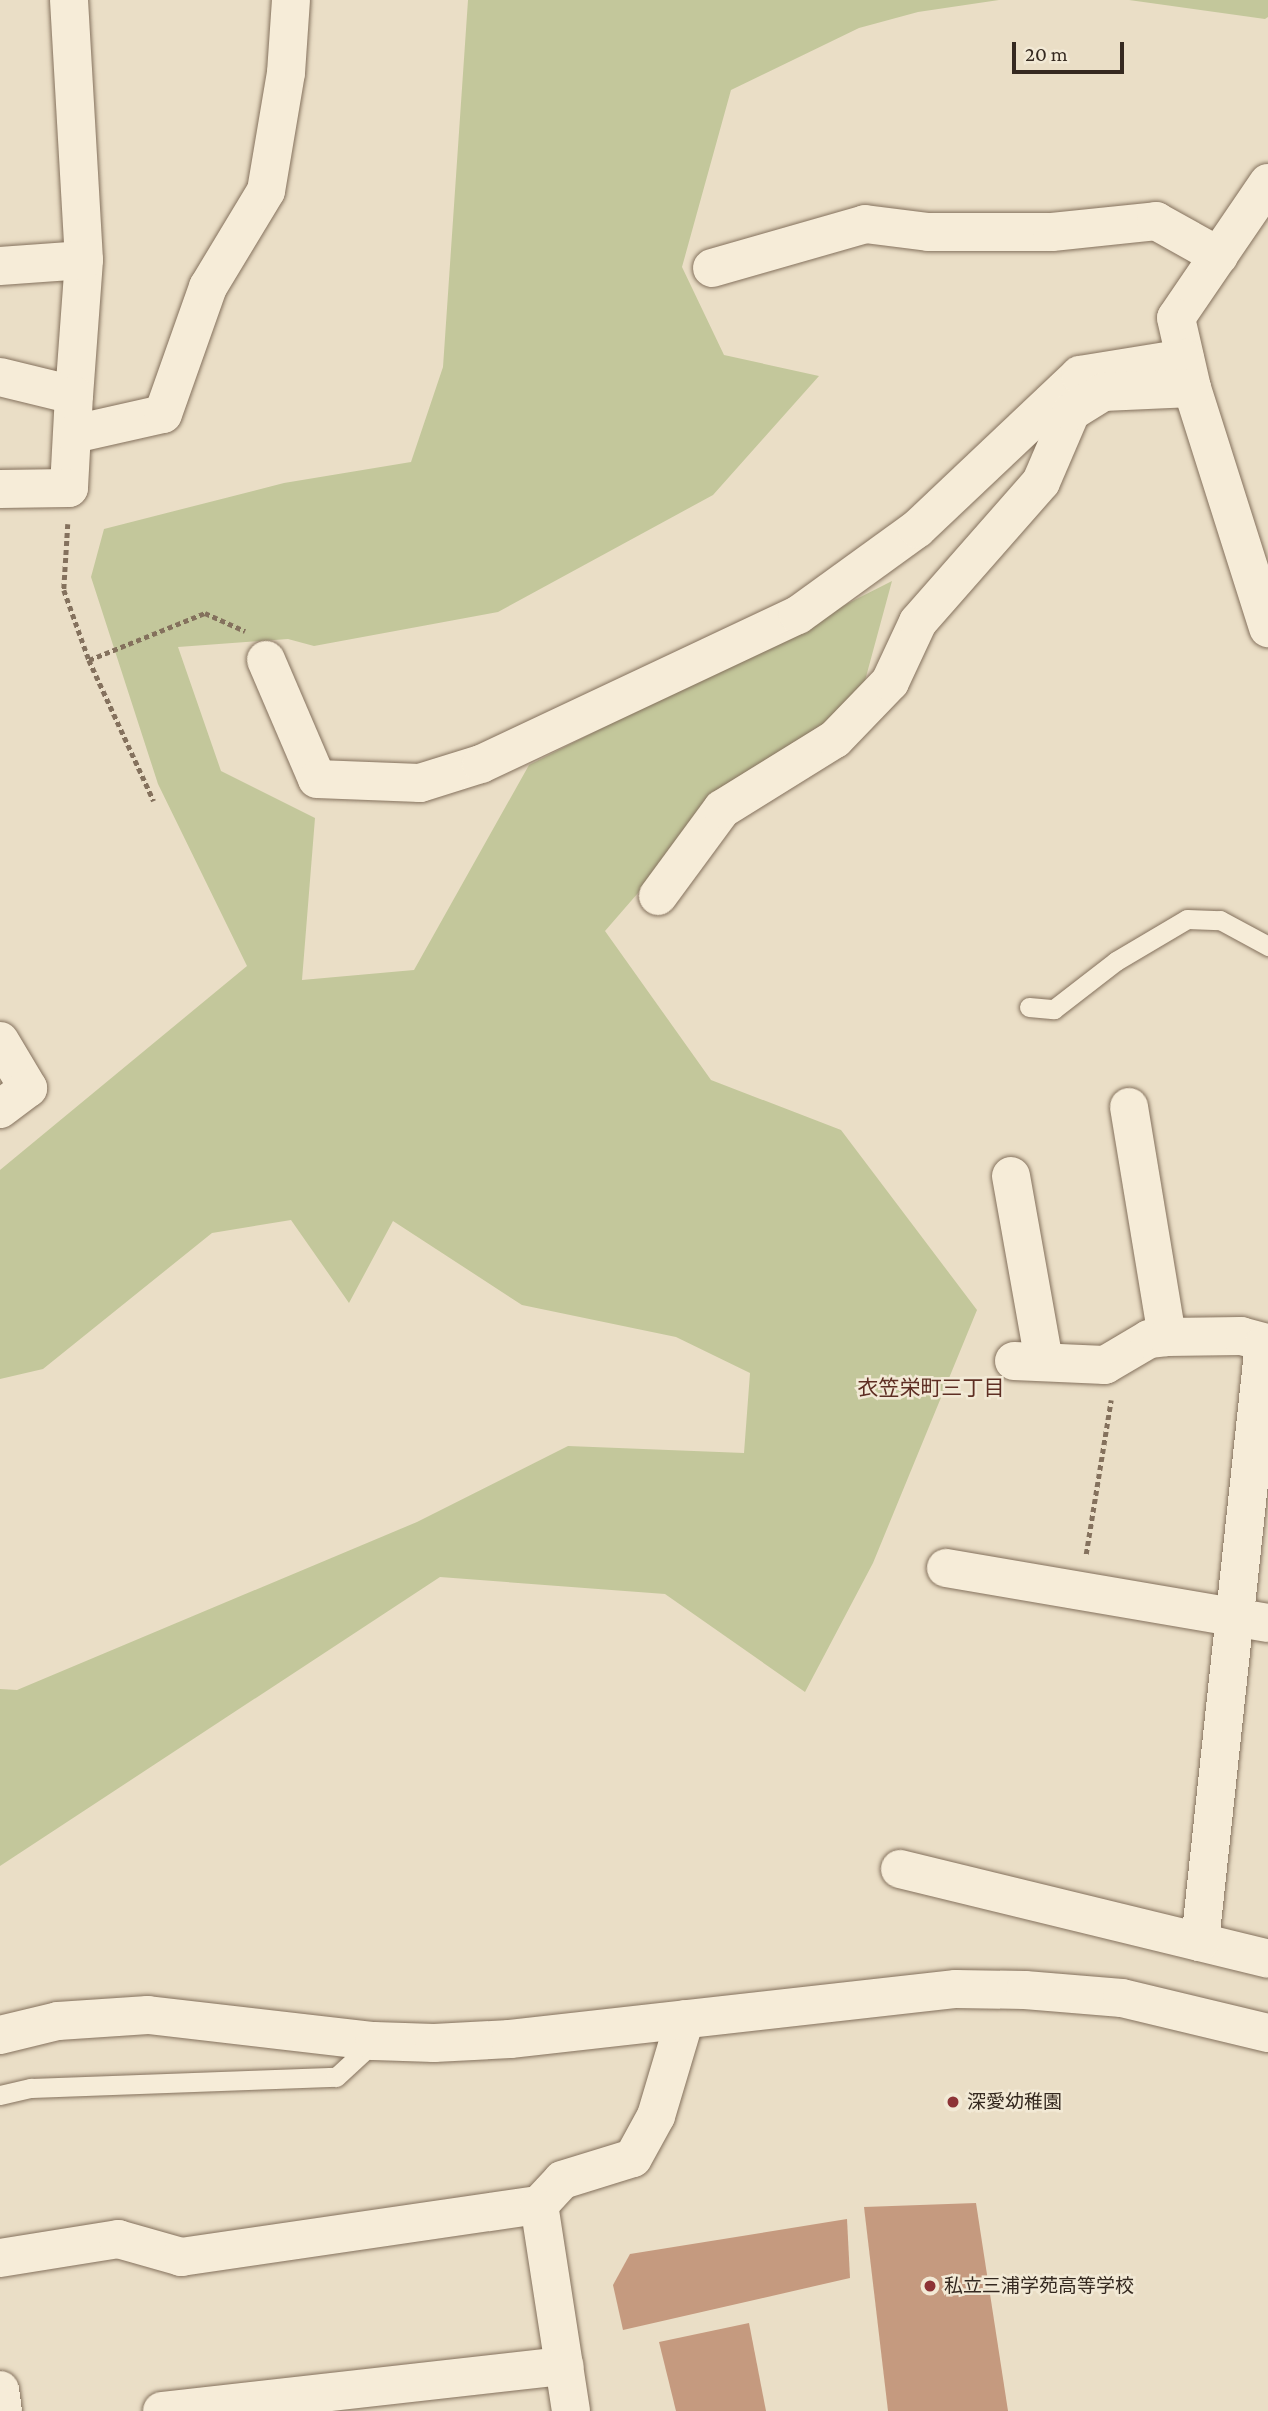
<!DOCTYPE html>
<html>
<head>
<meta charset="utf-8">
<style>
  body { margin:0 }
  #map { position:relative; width:1268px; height:2411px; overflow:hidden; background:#eadec6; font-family:"Crimson Pro","Noto Sans JP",serif }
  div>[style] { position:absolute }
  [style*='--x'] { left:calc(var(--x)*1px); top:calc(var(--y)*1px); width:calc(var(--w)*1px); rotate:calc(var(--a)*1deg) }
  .green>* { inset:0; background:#c3c79b }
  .building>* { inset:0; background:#c59a7f }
  .path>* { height:4.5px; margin-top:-2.25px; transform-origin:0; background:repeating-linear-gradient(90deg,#84715d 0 5px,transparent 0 8.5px) }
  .roads { filter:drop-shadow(0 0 2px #84715d) drop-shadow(0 0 2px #84715d) }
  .lane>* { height:19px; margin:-9.5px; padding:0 9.5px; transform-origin:9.5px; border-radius:9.5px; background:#f6ecd8 }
  .street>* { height:38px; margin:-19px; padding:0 19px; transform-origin:19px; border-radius:19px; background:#f6ecd8 }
  .secondary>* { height:38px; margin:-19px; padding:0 19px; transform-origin:19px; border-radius:19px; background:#f6ecd8 }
  .dots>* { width:19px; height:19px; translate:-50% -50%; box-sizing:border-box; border:4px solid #f2e9d5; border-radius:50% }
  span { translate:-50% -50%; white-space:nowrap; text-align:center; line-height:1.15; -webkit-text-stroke:5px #f2e9d5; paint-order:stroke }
  .poi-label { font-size:19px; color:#352920 }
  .left { translate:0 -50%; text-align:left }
  .neighbourhood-label { font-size:21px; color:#5e2e23 }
  .scale { position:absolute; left:1012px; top:42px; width:112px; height:32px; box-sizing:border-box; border:4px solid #352920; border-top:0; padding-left:9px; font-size:21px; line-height:24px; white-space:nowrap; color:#352920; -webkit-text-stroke:5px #f2e9d5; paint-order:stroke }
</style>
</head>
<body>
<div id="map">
  <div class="green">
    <div style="clip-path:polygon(468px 0,999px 0,918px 12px,859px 28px,731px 90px,682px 267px,724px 355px,819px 376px,713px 495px,498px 612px,314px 646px,288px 639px,178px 647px,221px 771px,315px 818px,302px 980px,414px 970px,529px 765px,892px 581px,860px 699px,730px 787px,605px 931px,711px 1080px,841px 1130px,977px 1310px,873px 1563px,805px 1692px,665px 1594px,440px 1577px,0 1866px,0 1689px,17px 1690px,417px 1522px,568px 1446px,744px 1453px,750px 1373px,676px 1337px,522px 1305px,393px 1221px,349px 1303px,291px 1220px,212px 1233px,43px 1369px,0 1379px,0 1170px,247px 966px,158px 784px,91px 577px,104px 529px,284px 483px,411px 462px,443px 367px)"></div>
    <div style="clip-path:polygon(1129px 0,1268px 0,1268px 17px,1265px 19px)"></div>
  </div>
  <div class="building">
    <div style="clip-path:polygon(976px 2203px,1008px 2411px,888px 2411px,864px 2207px)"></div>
    <div style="clip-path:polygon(847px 2219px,850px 2278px,623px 2330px,613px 2285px,630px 2254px)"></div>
    <div style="clip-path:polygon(749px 2323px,766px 2411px,676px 2411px,659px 2342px)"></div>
  </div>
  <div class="path">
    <div style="--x:68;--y:524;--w:66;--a:93.5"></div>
    <div style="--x:64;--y:590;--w:74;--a:70.3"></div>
    <div style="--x:89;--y:660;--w:155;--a:65.3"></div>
    <div style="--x:89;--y:660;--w:125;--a:-22.1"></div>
    <div style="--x:205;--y:613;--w:44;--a:24.2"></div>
    <div style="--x:1086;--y:1554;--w:156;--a:-80.8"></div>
  </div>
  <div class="roads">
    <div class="lane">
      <div style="--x:1029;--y:1007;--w:25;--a:5"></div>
      <div style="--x:1054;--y:1009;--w:78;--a:-37.7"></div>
      <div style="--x:1116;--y:961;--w:82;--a:-30.6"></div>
      <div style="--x:1187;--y:919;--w:33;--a:2"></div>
      <div style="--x:1220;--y:920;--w:55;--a:28.4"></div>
      <div style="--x:0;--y:2095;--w:32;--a:-13"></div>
      <div style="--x:31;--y:2088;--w:305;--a:-2.1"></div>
      <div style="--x:336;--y:2077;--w:52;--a:-42.6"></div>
    </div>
    <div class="street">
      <div style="--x:69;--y:0;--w:260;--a:86.7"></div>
      <div style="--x:84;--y:260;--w:135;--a:94.2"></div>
      <div style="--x:1268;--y:183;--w:163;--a:124.3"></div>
      <div style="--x:1176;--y:318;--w:72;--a:77.1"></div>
      <div style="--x:1192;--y:388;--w:252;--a:72.4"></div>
      <div style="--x:0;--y:266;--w:84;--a:-4.1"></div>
      <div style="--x:712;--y:268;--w:159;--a:-16"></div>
      <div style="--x:865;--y:224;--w:64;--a:7.2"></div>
      <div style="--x:928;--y:232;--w:124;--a:0"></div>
      <div style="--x:1052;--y:232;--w:105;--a:-6"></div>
      <div style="--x:1156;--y:221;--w:72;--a:29.1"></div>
      <div style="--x:0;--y:377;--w:76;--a:13.7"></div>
      <div style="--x:74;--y:395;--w:93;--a:93.1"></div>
      <div style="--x:69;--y:488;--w:69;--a:179.2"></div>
      <div style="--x:74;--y:434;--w:91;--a:-12.7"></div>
      <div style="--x:163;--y:414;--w:135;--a:-70.5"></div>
      <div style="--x:208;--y:287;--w:112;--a:-58.9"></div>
      <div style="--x:266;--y:191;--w:120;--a:-80.4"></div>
      <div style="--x:286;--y:73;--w:73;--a:-86.1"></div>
      <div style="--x:266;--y:660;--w:129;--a:66.8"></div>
      <div style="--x:317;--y:779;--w:103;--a:2.2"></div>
      <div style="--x:420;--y:783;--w:64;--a:-17.3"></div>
      <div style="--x:481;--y:764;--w:350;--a:-25.2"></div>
      <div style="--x:798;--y:615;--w:147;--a:-35.9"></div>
      <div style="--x:917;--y:529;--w:224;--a:-43.4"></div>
      <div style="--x:1080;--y:375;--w:106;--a:-9.2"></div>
      <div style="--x:658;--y:896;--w:108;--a:-53.7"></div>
      <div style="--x:722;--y:809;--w:133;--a:-31.8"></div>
      <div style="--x:835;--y:739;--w:79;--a:-46"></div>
      <div style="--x:890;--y:682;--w:66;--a:-65"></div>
      <div style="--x:918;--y:622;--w:186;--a:-48.7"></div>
      <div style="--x:1041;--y:482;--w:76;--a:-66.8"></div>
      <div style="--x:1071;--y:412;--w:38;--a:-32"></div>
      <div style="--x:1103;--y:392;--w:89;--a:-2.6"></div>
      <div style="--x:0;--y:1041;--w:55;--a:59.2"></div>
      <div style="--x:28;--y:1088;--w:35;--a:143"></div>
      <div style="--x:1129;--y:1107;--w:233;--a:80.6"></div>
      <div style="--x:1011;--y:1176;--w:189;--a:79.9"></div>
      <div style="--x:1014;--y:1361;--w:91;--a:2.5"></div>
      <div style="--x:1105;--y:1365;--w:51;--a:-30.6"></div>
      <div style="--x:1149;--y:1339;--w:18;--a:-6"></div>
      <div style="--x:1167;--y:1337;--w:74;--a:-0.8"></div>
      <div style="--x:1241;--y:1336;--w:28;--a:15"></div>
      <div style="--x:946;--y:1568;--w:327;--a:9.7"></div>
      <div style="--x:900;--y:1869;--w:379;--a:13.7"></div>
      <div style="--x:1200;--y:1942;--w:602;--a:-83.9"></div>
      <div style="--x:0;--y:2258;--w:120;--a:-9.1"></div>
      <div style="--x:118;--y:2239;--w:66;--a:15.9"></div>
      <div style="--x:181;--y:2257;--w:362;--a:-8.3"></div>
      <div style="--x:0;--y:2390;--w:21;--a:82"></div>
      <div style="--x:162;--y:2411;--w:405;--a:-6.4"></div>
      <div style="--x:571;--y:2411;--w:208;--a:-98.8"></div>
      <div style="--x:539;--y:2205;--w:34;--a:-47"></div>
      <div style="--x:562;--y:2180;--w:74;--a:-17.2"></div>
      <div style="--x:633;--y:2158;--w:48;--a:-61.3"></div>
      <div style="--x:656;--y:2116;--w:101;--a:-73.4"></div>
    </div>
    <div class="secondary">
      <div style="--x:0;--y:2035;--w:60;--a:-13.6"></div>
      <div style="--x:58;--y:2021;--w:90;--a:-3.8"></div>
      <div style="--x:148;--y:2015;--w:227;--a:6.6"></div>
      <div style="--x:374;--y:2041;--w:60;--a:1.9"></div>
      <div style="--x:434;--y:2043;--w:76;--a:-3"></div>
      <div style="--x:510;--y:2039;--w:449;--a:-6.4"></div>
      <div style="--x:956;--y:1989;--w:69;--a:0.8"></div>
      <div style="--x:1025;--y:1990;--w:97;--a:4.7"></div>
      <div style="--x:1122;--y:1998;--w:150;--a:13.5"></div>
    </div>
  </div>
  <div class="dots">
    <div style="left:953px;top:2102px;background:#8d3336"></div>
    <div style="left:930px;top:2286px;background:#8d3336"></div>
  </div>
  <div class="poi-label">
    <span class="left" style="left:967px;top:2102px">深愛幼稚園</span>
    <span class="left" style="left:944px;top:2286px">私立三浦学苑高等学校</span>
  </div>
  <div class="neighbourhood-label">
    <span style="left:931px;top:1388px">衣笠栄町三丁目</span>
  </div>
  <div class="scale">20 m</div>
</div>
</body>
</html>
